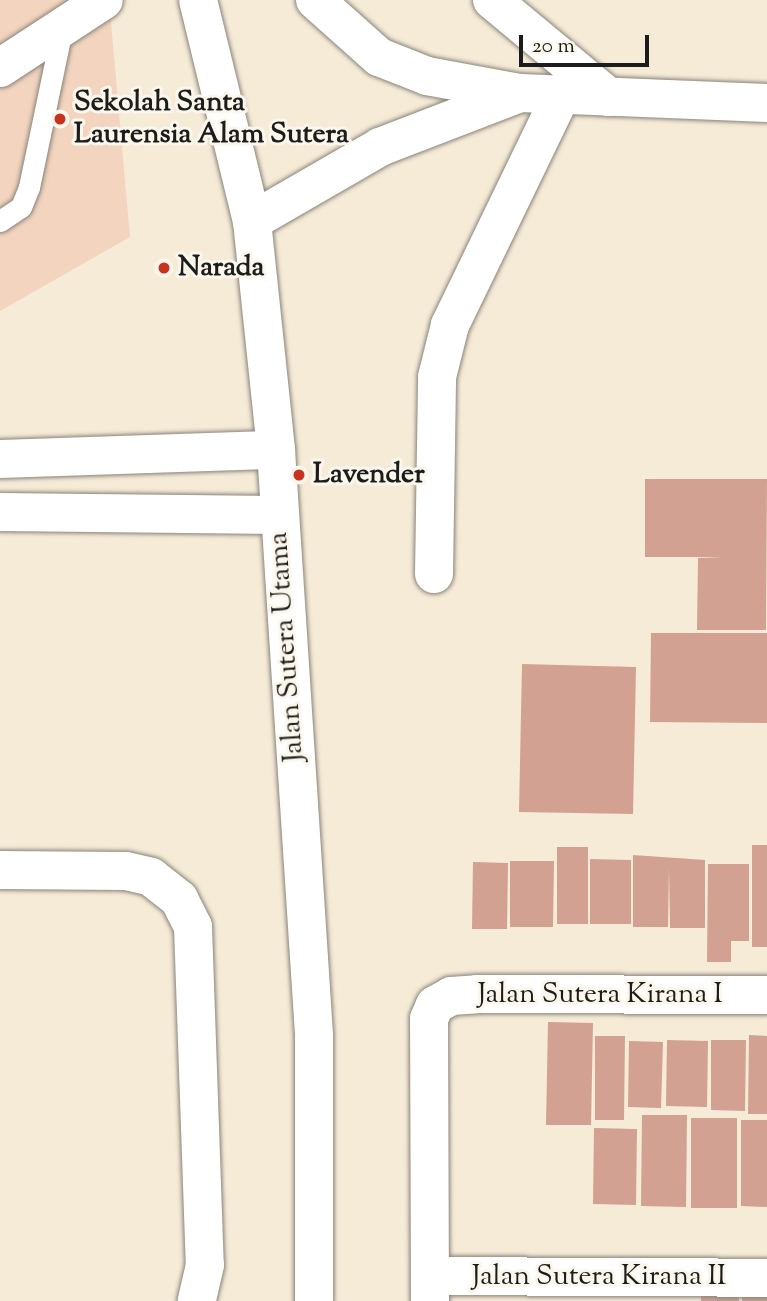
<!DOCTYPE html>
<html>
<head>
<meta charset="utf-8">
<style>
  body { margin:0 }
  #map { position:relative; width:767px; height:1301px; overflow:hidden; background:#f6ebd7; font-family:"Sorts Mill Goudy",serif }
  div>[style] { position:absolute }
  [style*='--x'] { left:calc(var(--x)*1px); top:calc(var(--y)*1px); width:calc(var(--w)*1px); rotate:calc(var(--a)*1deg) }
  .built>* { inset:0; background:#f3d4bf }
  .building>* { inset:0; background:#d2a191 }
  .roads { filter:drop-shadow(0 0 2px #89847a) drop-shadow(0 0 2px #89847a) }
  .service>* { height:21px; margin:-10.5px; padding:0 10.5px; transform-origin:10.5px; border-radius:10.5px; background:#fff }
  .minor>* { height:38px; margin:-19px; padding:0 19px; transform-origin:19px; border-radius:19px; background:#fff }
  .tertiary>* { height:38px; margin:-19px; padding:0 19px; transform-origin:19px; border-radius:19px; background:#fff }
  .dots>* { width:19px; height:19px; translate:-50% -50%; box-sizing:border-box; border:4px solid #fbf7ec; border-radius:50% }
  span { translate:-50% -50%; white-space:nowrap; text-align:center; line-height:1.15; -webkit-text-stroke:6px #fbf7ec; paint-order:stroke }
  .poi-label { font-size:28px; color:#1c1c1c; font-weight:700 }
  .left { translate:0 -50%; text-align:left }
  .street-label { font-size:28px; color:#1c1c1c }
  .scale { position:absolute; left:519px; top:35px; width:130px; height:32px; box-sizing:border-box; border:4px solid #1c1c1c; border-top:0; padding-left:9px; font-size:21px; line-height:24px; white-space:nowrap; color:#1c1c1c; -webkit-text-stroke:5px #fbf7ec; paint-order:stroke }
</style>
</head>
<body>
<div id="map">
  <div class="built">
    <div style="clip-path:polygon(0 0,109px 0,130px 237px,0 311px)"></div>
  </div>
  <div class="building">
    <div style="clip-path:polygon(645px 479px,767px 479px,766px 630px,697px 630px,698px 558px,724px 557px,645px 557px)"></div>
    <div style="clip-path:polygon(651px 633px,767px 633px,767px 723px,650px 722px)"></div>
    <div style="clip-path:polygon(522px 664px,636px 667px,633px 814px,519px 812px)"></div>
    <div style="clip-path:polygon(752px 845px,767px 845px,767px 947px,752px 947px)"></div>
    <div style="clip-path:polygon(557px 847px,588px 847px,588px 924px,557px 924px)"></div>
    <div style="clip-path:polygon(633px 855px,705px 860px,705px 928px,670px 928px,669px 867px,668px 927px,633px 927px)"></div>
    <div style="clip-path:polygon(590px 859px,631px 860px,631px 924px,590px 924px)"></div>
    <div style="clip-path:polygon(510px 861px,554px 861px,553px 927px,510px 927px)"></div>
    <div style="clip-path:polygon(473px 862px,508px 863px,507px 929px,472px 929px)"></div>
    <div style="clip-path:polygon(708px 864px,749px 864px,749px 941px,731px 941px,731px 962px,707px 962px)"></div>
    <div style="clip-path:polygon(548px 1022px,593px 1023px,591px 1125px,546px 1125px)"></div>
    <div style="clip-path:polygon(749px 1035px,767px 1036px,767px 1114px,748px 1114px)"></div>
    <div style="clip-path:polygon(595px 1036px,625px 1036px,624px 1120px,595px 1120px)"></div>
    <div style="clip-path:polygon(667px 1040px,708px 1041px,707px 1107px,666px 1106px)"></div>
    <div style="clip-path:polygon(711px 1040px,746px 1040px,745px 1111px,711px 1110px)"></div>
    <div style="clip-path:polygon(629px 1041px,663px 1042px,661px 1108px,628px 1107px)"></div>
    <div style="clip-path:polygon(642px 1115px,687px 1115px,686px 1207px,641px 1206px)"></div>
    <div style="clip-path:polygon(691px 1118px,737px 1118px,737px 1208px,691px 1208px)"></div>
    <div style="clip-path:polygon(741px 1120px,767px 1120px,767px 1207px,741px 1206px)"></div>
    <div style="clip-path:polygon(594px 1128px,637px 1129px,636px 1205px,593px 1204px)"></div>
    <div style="clip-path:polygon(742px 1285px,767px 1285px,767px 1301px,742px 1301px)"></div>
    <div style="clip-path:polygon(701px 1295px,739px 1295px,739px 1301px,701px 1301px)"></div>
  </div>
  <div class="roads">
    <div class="service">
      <div style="--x:0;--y:221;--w:25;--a:-34"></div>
      <div style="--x:21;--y:207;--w:22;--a:-68"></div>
      <div style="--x:29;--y:187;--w:161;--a:-78.2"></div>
    </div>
    <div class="minor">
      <div style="--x:315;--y:0;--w:86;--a:41.7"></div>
      <div style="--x:379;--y:57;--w:52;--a:21.6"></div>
      <div style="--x:427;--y:76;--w:95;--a:10.4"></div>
      <div style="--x:520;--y:93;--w:247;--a:2.3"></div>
      <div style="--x:492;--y:0;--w:152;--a:39.7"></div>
      <div style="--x:0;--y:68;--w:124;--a:-33.2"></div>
      <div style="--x:252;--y:221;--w:148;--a:-30"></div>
      <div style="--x:380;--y:147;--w:150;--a:-21.1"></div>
      <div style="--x:0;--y:459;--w:276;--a:-1.9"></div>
      <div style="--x:0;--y:512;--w:278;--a:0.6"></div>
      <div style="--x:434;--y:574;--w:197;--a:-89.1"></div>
      <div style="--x:437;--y:377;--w:54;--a:-76"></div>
      <div style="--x:450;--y:325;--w:255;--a:-64.2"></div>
      <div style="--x:0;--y:870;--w:126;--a:0.5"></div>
      <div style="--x:126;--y:871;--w:26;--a:13"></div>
      <div style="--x:151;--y:877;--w:36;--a:38"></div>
      <div style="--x:179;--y:899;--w:31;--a:63"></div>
      <div style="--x:193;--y:927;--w:338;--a:88"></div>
      <div style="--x:205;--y:1265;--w:37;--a:103"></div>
      <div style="--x:430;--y:1276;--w:337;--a:0.3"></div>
      <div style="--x:430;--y:1301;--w:282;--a:-90.2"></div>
      <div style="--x:429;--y:1019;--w:15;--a:-67"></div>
      <div style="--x:435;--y:1005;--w:18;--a:-29"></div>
      <div style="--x:451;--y:996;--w:26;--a:-4"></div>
      <div style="--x:477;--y:994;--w:290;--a:0.2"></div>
    </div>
    <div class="tertiary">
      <div style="--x:198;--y:0;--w:228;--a:76.3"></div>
      <div style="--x:252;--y:221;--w:230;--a:84"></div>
      <div style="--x:276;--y:450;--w:586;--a:86.28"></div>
      <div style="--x:314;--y:1035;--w:266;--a:90"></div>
    </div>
  </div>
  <div class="dots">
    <div style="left:60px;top:119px;background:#c8321e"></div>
    <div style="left:164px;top:268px;background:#c8321e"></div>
    <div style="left:299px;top:475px;background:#c8321e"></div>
  </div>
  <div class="poi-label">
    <span class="left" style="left:74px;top:119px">Sekolah Santa<br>Laurensia Alam Sutera</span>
    <span class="left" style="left:178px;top:268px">Narada</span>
    <span class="left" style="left:313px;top:475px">Lavender</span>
  </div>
  <div class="street-label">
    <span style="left:287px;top:647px;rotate:-94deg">Jalan Sutera Utama</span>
    <span style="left:600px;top:995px">Jalan Sutera Kirana I</span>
    <span style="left:599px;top:1277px">Jalan Sutera Kirana II</span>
  </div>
  <div class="scale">20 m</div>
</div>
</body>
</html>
